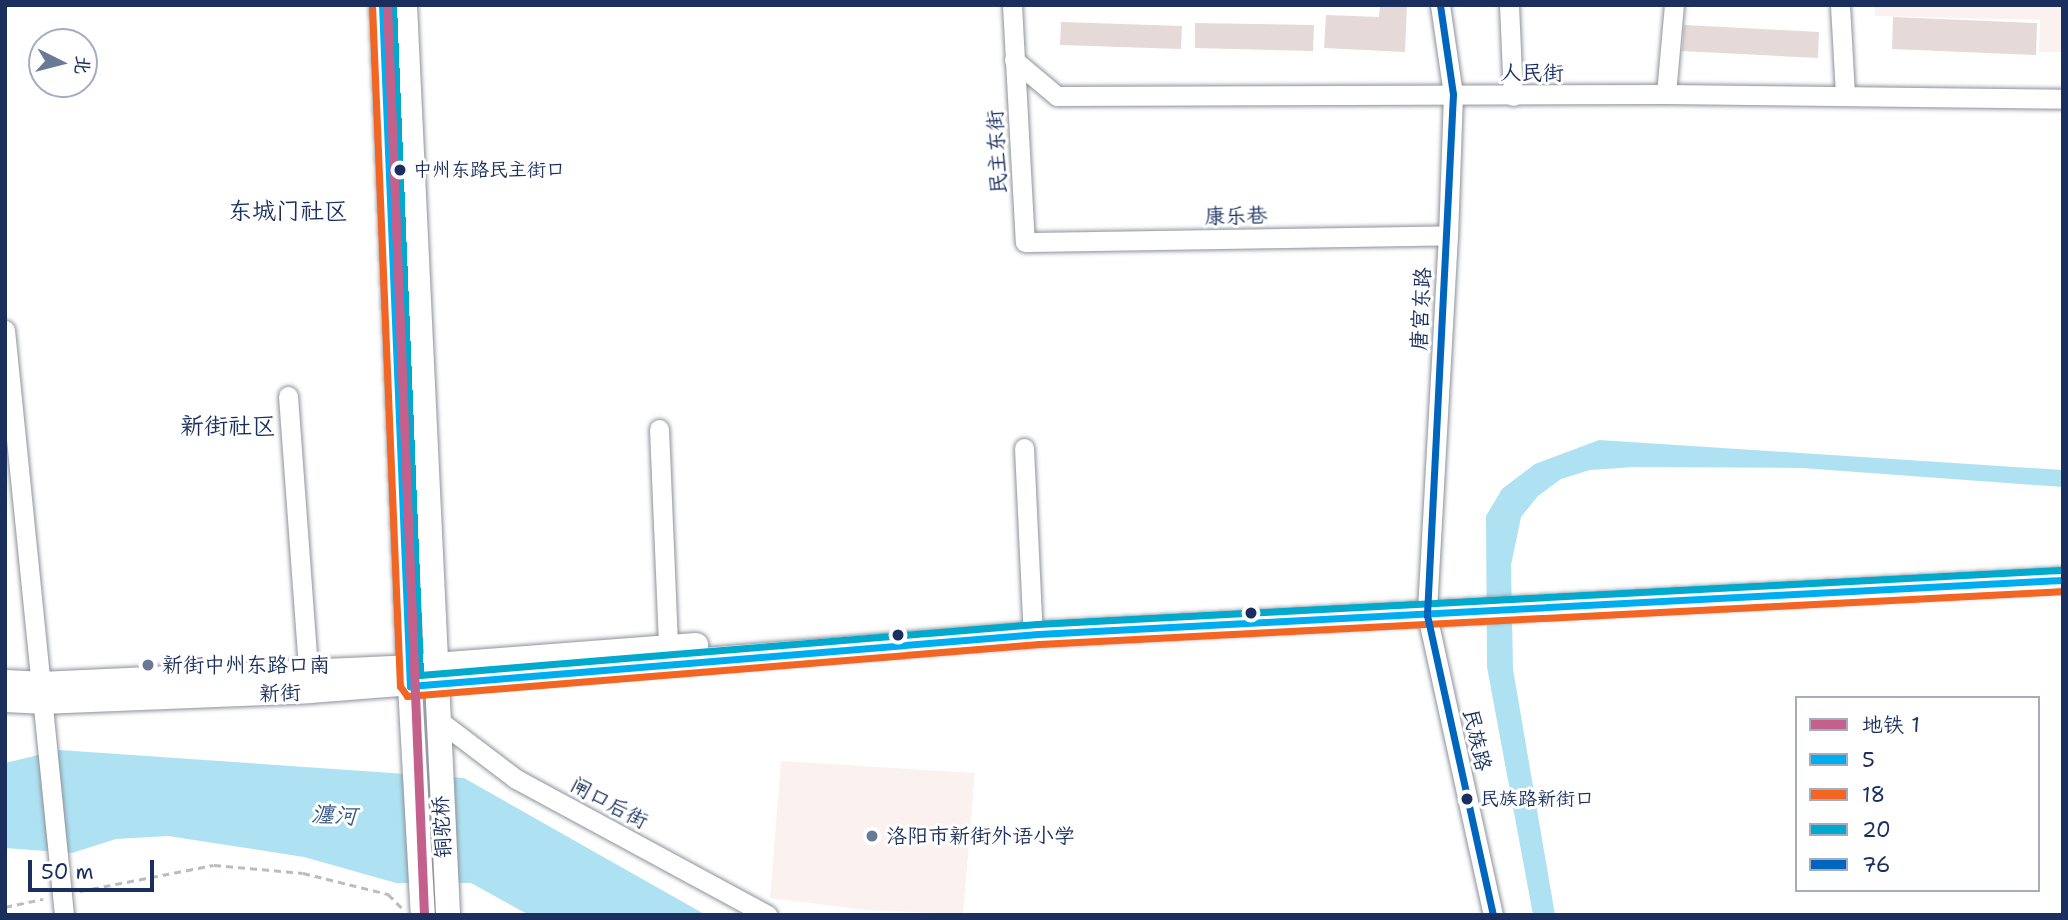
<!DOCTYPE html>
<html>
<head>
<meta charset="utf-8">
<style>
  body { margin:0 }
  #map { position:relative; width:2068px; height:920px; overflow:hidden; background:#fff; font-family:"Shantell Sans","LXGW WenKai TC",sans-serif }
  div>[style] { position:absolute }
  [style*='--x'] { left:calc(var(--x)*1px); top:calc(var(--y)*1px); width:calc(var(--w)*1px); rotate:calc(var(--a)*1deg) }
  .built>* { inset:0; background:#fbf1ef }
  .water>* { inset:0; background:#aee2f2 }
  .building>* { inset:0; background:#e5dad7 }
  .path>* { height:2.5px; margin-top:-1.25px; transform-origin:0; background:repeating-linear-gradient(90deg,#b9bcc1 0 7px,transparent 0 12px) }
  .roads { filter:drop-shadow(0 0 2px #8e929a) drop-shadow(0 0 2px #8e929a) }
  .minor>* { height:19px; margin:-9.5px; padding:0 9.5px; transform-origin:9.5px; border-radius:9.5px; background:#fff }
  .major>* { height:24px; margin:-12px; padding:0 12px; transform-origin:12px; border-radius:12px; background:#fff }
  .bus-1>* { height:7px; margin:-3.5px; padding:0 3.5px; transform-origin:3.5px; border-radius:3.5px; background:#00aeef }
  .bus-2>* { height:7px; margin:-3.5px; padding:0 3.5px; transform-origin:3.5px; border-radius:3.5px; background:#f26522 }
  .bus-3>* { height:7px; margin:-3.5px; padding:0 3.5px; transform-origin:3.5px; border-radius:3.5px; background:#00a9ce }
  .bus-4>* { height:7px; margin:-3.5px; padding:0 3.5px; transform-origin:3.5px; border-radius:3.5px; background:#0065bd }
  .metro-1>* { height:9px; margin:-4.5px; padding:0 4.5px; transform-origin:4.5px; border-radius:4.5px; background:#c4608c }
  .dots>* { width:19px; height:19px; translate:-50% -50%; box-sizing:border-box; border:4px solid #fff; border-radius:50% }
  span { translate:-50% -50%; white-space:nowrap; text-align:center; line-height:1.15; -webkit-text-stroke:6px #fff; paint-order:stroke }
  .bus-label { font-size:19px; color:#1b2f5e }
  .left { translate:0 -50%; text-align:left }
  .street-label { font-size:21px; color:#1b2f5e }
  .poi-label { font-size:21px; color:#1b2f5e }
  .water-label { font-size:23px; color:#375982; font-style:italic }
  .quarter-label { font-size:24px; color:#1b2f5e }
  .frame { position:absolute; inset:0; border:7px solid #1b2f5e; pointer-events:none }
  .legend { position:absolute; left:1795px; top:696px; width:245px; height:196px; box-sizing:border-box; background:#fff; border:2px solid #a4acbf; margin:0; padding:9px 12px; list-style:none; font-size:21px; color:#1b2f5e }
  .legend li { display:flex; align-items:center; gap:14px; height:35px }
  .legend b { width:35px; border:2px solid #a4acbf }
  .north { position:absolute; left:28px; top:28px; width:70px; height:70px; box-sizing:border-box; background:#fff; border:2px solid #a4acbf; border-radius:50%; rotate:96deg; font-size:19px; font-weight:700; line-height:28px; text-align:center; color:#1b2f5e }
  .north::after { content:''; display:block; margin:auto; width:24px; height:32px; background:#6b7896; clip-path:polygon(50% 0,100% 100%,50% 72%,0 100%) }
  .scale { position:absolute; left:28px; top:860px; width:126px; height:32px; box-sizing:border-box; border:4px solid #1b2f5e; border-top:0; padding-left:9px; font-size:21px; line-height:24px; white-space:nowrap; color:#1b2f5e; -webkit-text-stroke:5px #fff; paint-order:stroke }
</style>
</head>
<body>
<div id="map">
  <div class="built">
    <div style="clip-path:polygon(1875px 5px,2063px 5px,2063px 52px,2039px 52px,2040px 20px,1875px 16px)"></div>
    <div style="clip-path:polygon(781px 761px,975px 773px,963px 914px,866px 910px,770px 898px)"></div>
  </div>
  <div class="water">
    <div style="clip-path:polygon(1599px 440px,2063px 470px,2063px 487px,1802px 468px,1634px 467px,1590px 470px,1561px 479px,1538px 496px,1521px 517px,1511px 565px,1513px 669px,1555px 915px,1533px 915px,1487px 667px,1486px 516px,1502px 489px,1535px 464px)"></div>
    <div style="clip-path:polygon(59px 750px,464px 778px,706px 915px,529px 915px,471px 883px,396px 883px,304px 857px,168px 836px,116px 839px,72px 853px,5px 848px,5px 763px)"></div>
  </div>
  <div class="building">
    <div style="clip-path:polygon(1380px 5px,1407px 5px,1405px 52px,1324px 48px,1326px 15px,1379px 17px)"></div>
    <div style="clip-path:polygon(1893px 17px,2037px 23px,2036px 55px,1892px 49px)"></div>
    <div style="clip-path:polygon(1061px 22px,1182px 26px,1181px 49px,1060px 45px)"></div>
    <div style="clip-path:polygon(1195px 23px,1314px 25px,1313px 51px,1195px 48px)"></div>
    <div style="clip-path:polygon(1684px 25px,1819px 32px,1818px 58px,1682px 51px)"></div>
  </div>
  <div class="path">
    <div style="--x:80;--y:891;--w:136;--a:-11"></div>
    <div style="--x:214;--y:865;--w:89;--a:5.1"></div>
    <div style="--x:303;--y:873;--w:88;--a:13.9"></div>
    <div style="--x:388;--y:894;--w:20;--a:45"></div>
    <div style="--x:5;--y:907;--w:39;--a:-12"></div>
  </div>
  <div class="roads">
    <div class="minor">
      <div style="--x:1012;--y:5;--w:237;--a:86.9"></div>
      <div style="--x:1025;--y:242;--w:423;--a:-0.9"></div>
      <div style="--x:1440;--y:5;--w:90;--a:81.7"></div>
      <div style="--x:1453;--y:94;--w:141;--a:92"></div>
      <div style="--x:1448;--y:235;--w:381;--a:93.2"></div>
      <div style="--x:1427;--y:615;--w:307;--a:77.6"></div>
      <div style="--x:1509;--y:5;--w:91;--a:87.5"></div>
      <div style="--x:1840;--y:5;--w:90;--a:86.8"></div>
      <div style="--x:1014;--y:60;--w:56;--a:39.9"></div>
      <div style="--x:1057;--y:96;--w:609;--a:-0.19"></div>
      <div style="--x:1666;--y:94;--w:397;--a:0.7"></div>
      <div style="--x:1666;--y:94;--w:89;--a:-84.9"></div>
      <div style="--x:5;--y:330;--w:588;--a:84.24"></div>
      <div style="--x:288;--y:396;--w:288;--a:85.8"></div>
      <div style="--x:659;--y:429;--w:218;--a:87.6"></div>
      <div style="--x:1024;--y:448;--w:172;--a:87.3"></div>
      <div style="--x:437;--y:719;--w:99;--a:37.2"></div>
      <div style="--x:516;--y:779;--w:286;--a:28.4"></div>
    </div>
    <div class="major">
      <div style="--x:382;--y:5;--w:682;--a:87.65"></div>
      <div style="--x:410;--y:686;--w:229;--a:86.8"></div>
      <div style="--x:405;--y:5;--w:911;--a:87.29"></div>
      <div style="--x:5;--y:682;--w:35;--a:3"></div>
      <div style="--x:40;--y:684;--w:369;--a:-2.6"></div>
      <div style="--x:409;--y:667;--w:288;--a:-4.4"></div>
      <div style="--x:5;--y:700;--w:36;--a:3"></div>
      <div style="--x:41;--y:702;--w:269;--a:-2.3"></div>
      <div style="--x:310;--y:691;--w:730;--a:-4.48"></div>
      <div style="--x:1038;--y:634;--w:1026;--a:-3.02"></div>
    </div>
  </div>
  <div class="bus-1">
    <div style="--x:382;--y:5;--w:682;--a:87.65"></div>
    <div style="--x:410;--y:686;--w:630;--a:-4.73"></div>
    <div style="--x:1038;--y:634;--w:1026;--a:-3.02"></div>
  </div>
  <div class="bus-2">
    <div style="--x:372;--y:5;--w:682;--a:87.65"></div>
    <div style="--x:400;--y:686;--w:12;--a:55"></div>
    <div style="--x:407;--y:696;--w:634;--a:-4.7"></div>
    <div style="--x:1039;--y:644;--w:1025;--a:-2.96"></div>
  </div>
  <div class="bus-3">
    <div style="--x:393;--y:5;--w:671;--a:87.69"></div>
    <div style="--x:420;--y:675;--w:619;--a:-4.73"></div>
    <div style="--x:1037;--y:624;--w:1026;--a:-3.02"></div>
  </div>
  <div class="bus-4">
    <div style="--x:1440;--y:5;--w:90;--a:81.7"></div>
    <div style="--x:1453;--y:94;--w:522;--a:92.86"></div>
    <div style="--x:1427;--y:615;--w:307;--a:77.6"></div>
  </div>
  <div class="metro-1">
    <div style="--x:387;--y:5;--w:911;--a:87.67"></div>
  </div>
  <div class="dots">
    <div style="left:400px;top:170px;background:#1b2f5e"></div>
    <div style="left:1251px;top:613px;background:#1b2f5e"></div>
    <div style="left:898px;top:635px;background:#1b2f5e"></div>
    <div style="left:148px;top:665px;background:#6b7896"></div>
    <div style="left:1467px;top:799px;background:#1b2f5e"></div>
    <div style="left:872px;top:836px;background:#6b7896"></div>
  </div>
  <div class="bus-label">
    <span class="left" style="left:413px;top:170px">中州东路民主街口</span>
    <span class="left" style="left:1480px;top:799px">民族路新街口</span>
  </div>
  <div class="street-label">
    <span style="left:1532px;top:73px">人民街</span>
    <span style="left:997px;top:152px;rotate:-93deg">民主东街</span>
    <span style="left:1236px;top:216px;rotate:-1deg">康乐巷</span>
    <span style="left:1421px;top:309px;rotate:-87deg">唐宫东路</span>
    <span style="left:280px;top:693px;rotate:-2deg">新街</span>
    <span style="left:1477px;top:740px;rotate:77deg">民族路</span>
    <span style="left:609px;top:803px;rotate:28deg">闸口后街</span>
    <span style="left:442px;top:827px;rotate:-93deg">铜驼桥</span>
  </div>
  <div class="poi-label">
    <span class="left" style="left:162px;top:665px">新街中州东路口南</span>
    <span class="left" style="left:886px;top:836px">洛阳市新街外语小学</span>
  </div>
  <div class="water-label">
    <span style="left:334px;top:815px;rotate:3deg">瀍河</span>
  </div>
  <div class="quarter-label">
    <span style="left:288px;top:212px">东城门社区</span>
    <span style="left:228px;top:427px">新街社区</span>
  </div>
  <div class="frame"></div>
  <ul class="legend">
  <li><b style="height:9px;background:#c4608c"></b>地铁 1</li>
  <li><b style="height:9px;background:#00aeef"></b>5</li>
  <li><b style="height:9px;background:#f26522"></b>18</li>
  <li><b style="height:9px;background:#00a9ce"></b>20</li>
  <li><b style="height:9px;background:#0065bd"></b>76</li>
  </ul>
  <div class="north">北</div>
  <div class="scale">50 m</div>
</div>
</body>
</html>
